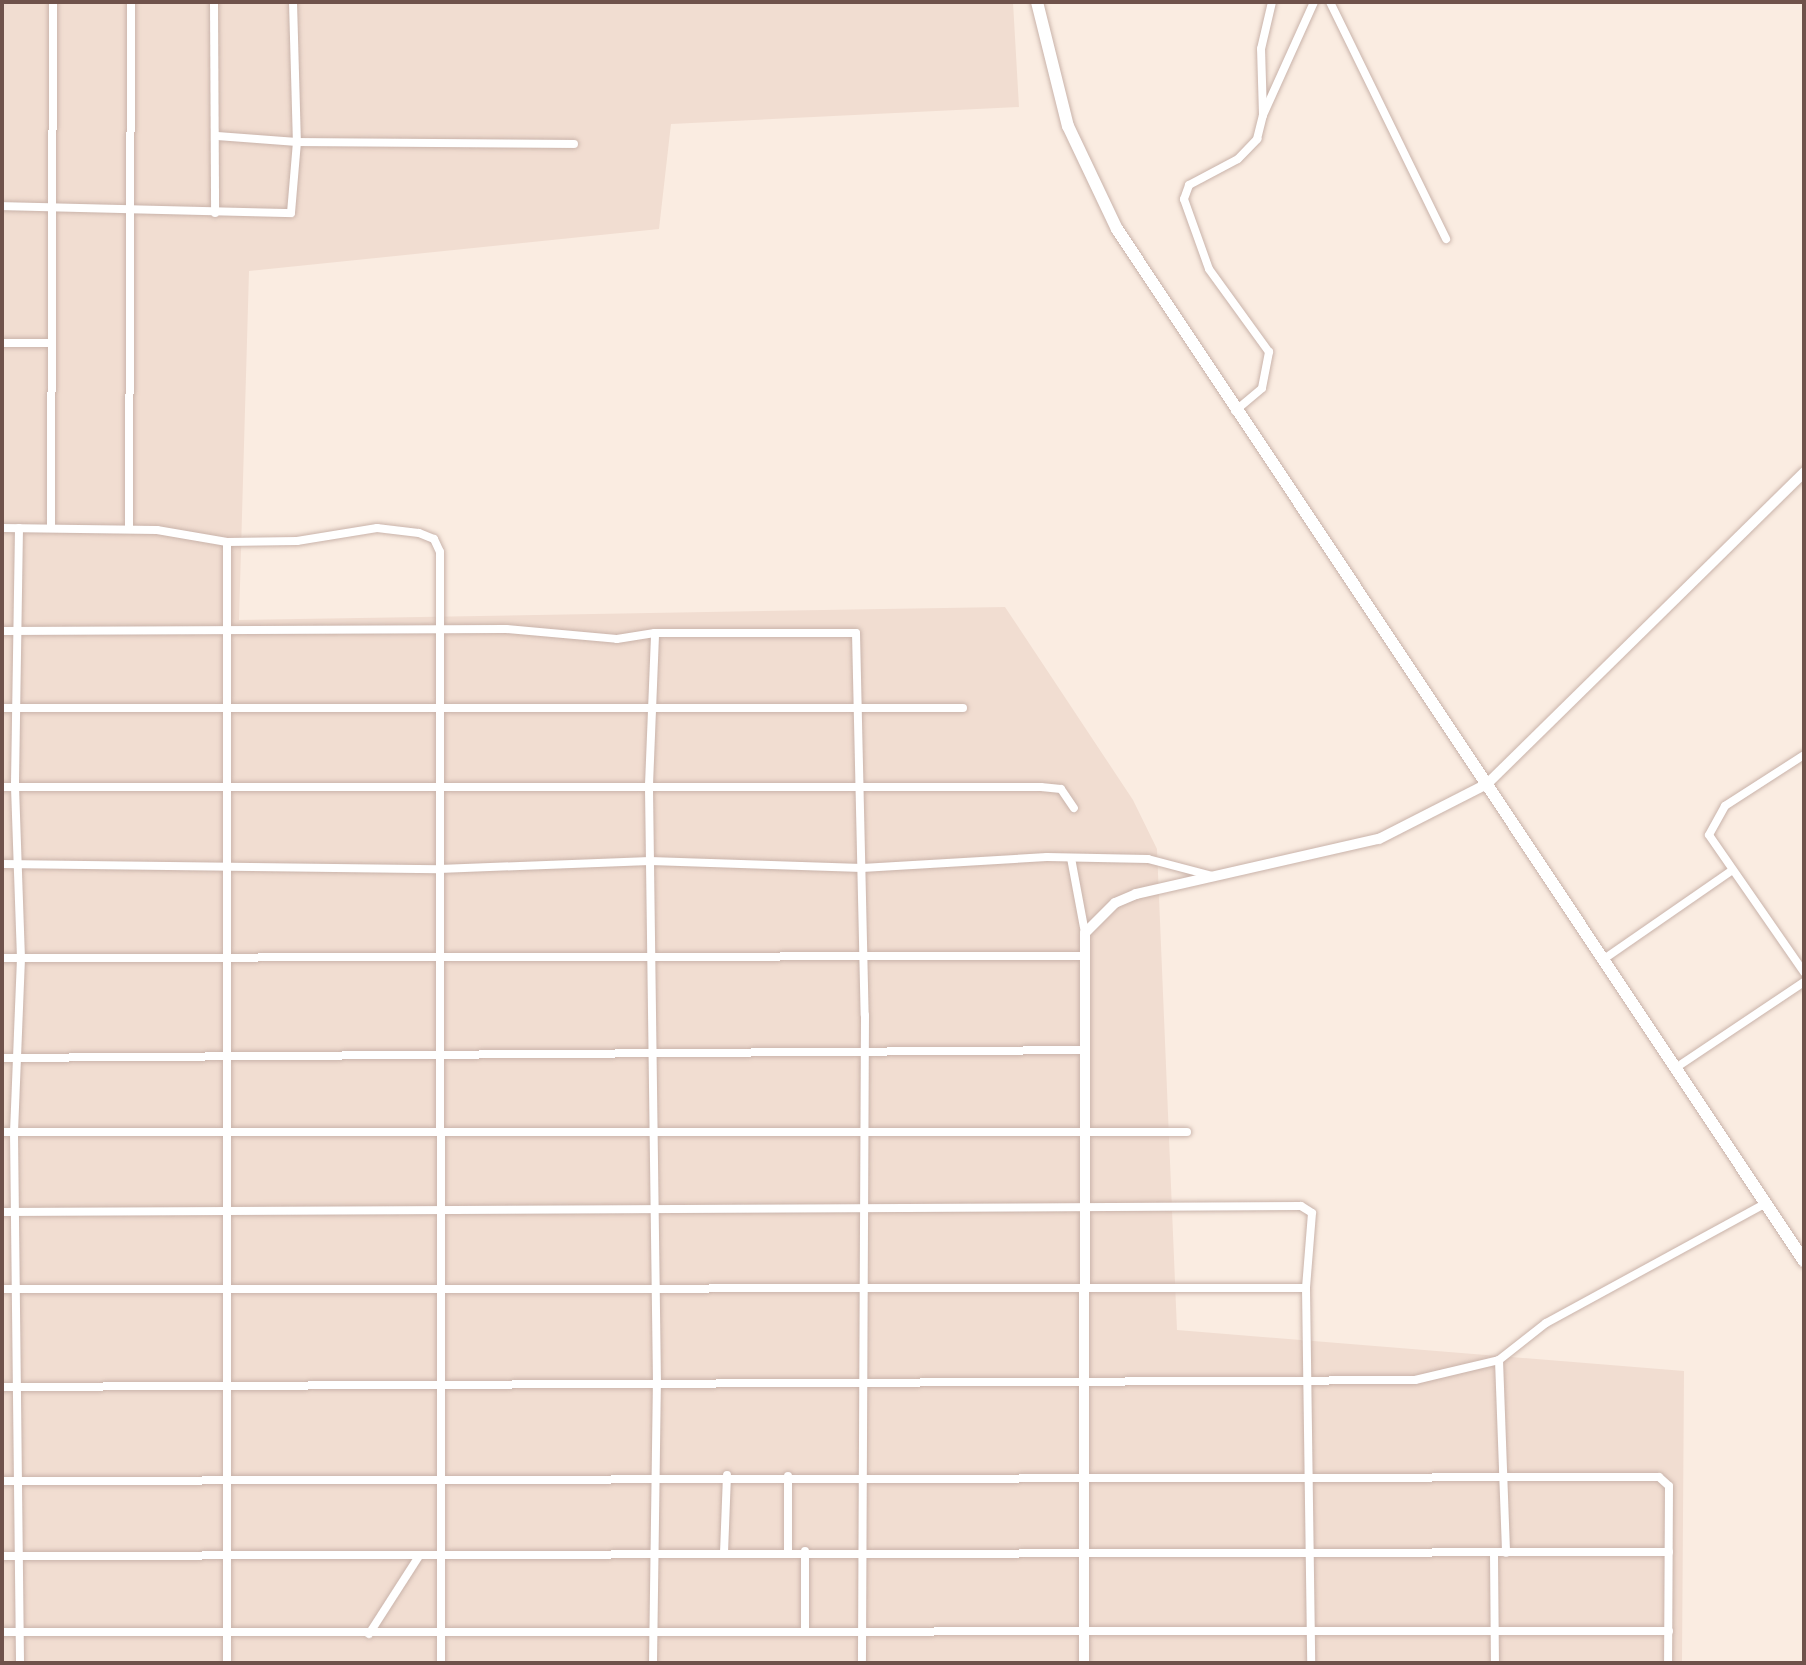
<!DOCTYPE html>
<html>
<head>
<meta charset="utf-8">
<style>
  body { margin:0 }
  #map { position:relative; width:1806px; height:1665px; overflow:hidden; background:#faece1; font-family:Rubik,sans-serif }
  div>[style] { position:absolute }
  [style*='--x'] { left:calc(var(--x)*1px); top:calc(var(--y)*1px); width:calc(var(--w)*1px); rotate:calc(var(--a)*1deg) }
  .residential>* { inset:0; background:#f1ddd1 }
  .roads { filter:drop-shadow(0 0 2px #c9b3aa) drop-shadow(0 0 2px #c9b3aa) }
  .minor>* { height:8px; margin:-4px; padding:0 4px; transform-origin:4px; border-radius:4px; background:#fff }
  .tertiary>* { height:10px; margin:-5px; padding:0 5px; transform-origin:5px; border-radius:5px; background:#fff }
  .secondary>* { height:12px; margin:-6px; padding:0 6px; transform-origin:6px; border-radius:6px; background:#fff }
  span { translate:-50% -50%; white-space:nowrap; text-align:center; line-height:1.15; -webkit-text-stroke:5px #fdf1e7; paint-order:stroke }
  .frame { position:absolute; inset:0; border:4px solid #6f524b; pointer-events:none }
</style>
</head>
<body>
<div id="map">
  <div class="residential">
    <div style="clip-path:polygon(2px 2px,1013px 2px,1019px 107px,671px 124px,659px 229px,249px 271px,239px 620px,1005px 607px,1133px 800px,1157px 849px,1177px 1330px,1684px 1371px,1682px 1663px,2px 1663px)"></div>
  </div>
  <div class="roads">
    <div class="minor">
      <div style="--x:214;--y:2;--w:211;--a:89.7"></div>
      <div style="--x:293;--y:2;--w:140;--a:88.4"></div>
      <div style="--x:297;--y:142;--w:277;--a:0.4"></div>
      <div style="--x:1330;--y:2;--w:264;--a:63.9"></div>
      <div style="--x:1263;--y:115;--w:124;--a:-65.7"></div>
      <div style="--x:2;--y:206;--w:289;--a:1.4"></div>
      <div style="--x:291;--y:213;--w:71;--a:-85.2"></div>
      <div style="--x:297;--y:142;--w:80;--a:-175.7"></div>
      <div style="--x:2;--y:343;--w:50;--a:0"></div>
      <div style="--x:1235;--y:411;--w:35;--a:-40"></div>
      <div style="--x:1262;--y:388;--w:37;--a:-79"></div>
      <div style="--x:1269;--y:352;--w:102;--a:-125.9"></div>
      <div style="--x:1209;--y:269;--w:74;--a:-109.7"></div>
      <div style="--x:1184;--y:199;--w:15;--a:-70"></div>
      <div style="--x:1189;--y:185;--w:55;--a:-28"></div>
      <div style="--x:1238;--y:159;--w:28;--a:-46"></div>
      <div style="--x:1257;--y:139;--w:25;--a:-76"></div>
      <div style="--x:1263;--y:115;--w:66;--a:-91.7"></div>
      <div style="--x:1261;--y:49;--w:48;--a:-76.8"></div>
      <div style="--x:51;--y:526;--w:524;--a:-89.78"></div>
      <div style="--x:2;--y:528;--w:155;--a:0.7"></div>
      <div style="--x:157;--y:530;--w:71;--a:9.7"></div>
      <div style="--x:227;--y:542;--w:1121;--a:90"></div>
      <div style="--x:19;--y:528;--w:259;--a:90.9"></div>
      <div style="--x:15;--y:787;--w:171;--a:88"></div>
      <div style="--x:21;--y:958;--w:174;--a:92.3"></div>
      <div style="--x:14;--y:1132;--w:531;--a:89.35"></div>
      <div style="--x:129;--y:528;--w:526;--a:-89.78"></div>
      <div style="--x:227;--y:542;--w:70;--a:-0.8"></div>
      <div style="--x:297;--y:541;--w:81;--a:-9.2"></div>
      <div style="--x:377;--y:528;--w:42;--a:6.8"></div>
      <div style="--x:419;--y:533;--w:16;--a:22"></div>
      <div style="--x:434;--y:539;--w:14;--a:65"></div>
      <div style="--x:440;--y:552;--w:1111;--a:89.95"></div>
      <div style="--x:2;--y:631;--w:504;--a:-0.23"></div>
      <div style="--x:506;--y:629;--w:111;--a:5.1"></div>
      <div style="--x:617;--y:639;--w:38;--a:-9"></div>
      <div style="--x:655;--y:633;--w:201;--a:0"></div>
      <div style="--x:856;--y:633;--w:382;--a:88.7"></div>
      <div style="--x:865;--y:1015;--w:648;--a:90.27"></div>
      <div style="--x:2;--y:708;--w:961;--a:0"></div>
      <div style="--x:1804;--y:755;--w:94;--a:147.2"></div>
      <div style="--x:1725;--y:806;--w:33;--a:119"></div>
      <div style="--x:1709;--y:835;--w:167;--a:55.3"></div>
      <div style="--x:2;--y:787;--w:1039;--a:0"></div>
      <div style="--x:1041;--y:787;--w:20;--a:6"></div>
      <div style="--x:1061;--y:789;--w:23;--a:56"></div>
      <div style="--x:1071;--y:858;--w:76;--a:79.4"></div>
      <div style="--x:2;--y:864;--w:437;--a:0.7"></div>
      <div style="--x:439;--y:869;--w:211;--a:-2.2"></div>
      <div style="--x:650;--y:861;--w:212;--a:1.9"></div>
      <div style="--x:862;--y:868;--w:185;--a:-3.4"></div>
      <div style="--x:1047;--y:857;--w:101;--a:1.1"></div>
      <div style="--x:1148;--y:859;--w:67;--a:14.7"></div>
      <div style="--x:2;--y:958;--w:1079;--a:-0.11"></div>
      <div style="--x:1604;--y:959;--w:155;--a:-34.7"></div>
      <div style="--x:2;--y:1058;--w:1079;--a:-0.42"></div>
      <div style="--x:1677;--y:1067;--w:153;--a:-33.8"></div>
      <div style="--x:2;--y:1132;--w:1185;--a:0"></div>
      <div style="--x:2;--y:1212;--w:1299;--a:-0.26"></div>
      <div style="--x:1301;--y:1206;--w:13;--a:32"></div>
      <div style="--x:1312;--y:1213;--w:75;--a:94.6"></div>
      <div style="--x:1306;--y:1288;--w:375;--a:89.2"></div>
      <div style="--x:2;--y:1289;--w:1304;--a:-0.04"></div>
      <div style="--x:1499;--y:1360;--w:193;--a:87.9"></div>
      <div style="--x:2;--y:1387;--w:1413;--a:-0.28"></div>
      <div style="--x:1415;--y:1380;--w:86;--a:-13.4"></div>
      <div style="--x:1499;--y:1360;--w:60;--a:-38.2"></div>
      <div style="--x:1546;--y:1323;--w:251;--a:-28.6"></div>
      <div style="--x:2;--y:1481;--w:1657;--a:-0.14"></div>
      <div style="--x:1659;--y:1477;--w:13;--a:42"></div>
      <div style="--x:1669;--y:1486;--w:177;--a:90.3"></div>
      <div style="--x:788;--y:1552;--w:76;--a:-90"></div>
      <div style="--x:724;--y:1553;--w:78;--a:-87.8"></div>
      <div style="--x:1494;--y:1554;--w:109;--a:89.5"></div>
      <div style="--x:2;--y:1556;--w:1667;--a:-0.14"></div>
      <div style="--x:2;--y:1632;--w:1667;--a:-0.03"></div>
      <div style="--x:805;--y:1632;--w:81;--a:-90"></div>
      <div style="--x:369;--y:1634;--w:93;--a:-57.3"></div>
      <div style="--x:653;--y:1663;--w:279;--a:-89.2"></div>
      <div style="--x:657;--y:1384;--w:599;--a:-90.77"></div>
      <div style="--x:649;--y:785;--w:152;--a:-87.7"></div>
    </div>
    <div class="tertiary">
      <div style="--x:1084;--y:1663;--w:730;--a:-89.92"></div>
      <div style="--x:1085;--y:933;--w:42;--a:-45"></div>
      <div style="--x:1115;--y:903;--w:23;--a:-23"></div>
      <div style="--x:1136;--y:894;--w:249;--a:-12.8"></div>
      <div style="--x:1379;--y:839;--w:121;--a:-27"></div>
      <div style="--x:1487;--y:784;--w:445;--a:-44.5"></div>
    </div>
    <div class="secondary">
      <div style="--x:1037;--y:2;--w:128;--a:76"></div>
      <div style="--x:1068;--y:126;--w:114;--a:64.6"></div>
      <div style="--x:1117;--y:229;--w:1240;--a:56.35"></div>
    </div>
  </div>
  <div class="frame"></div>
</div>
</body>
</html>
